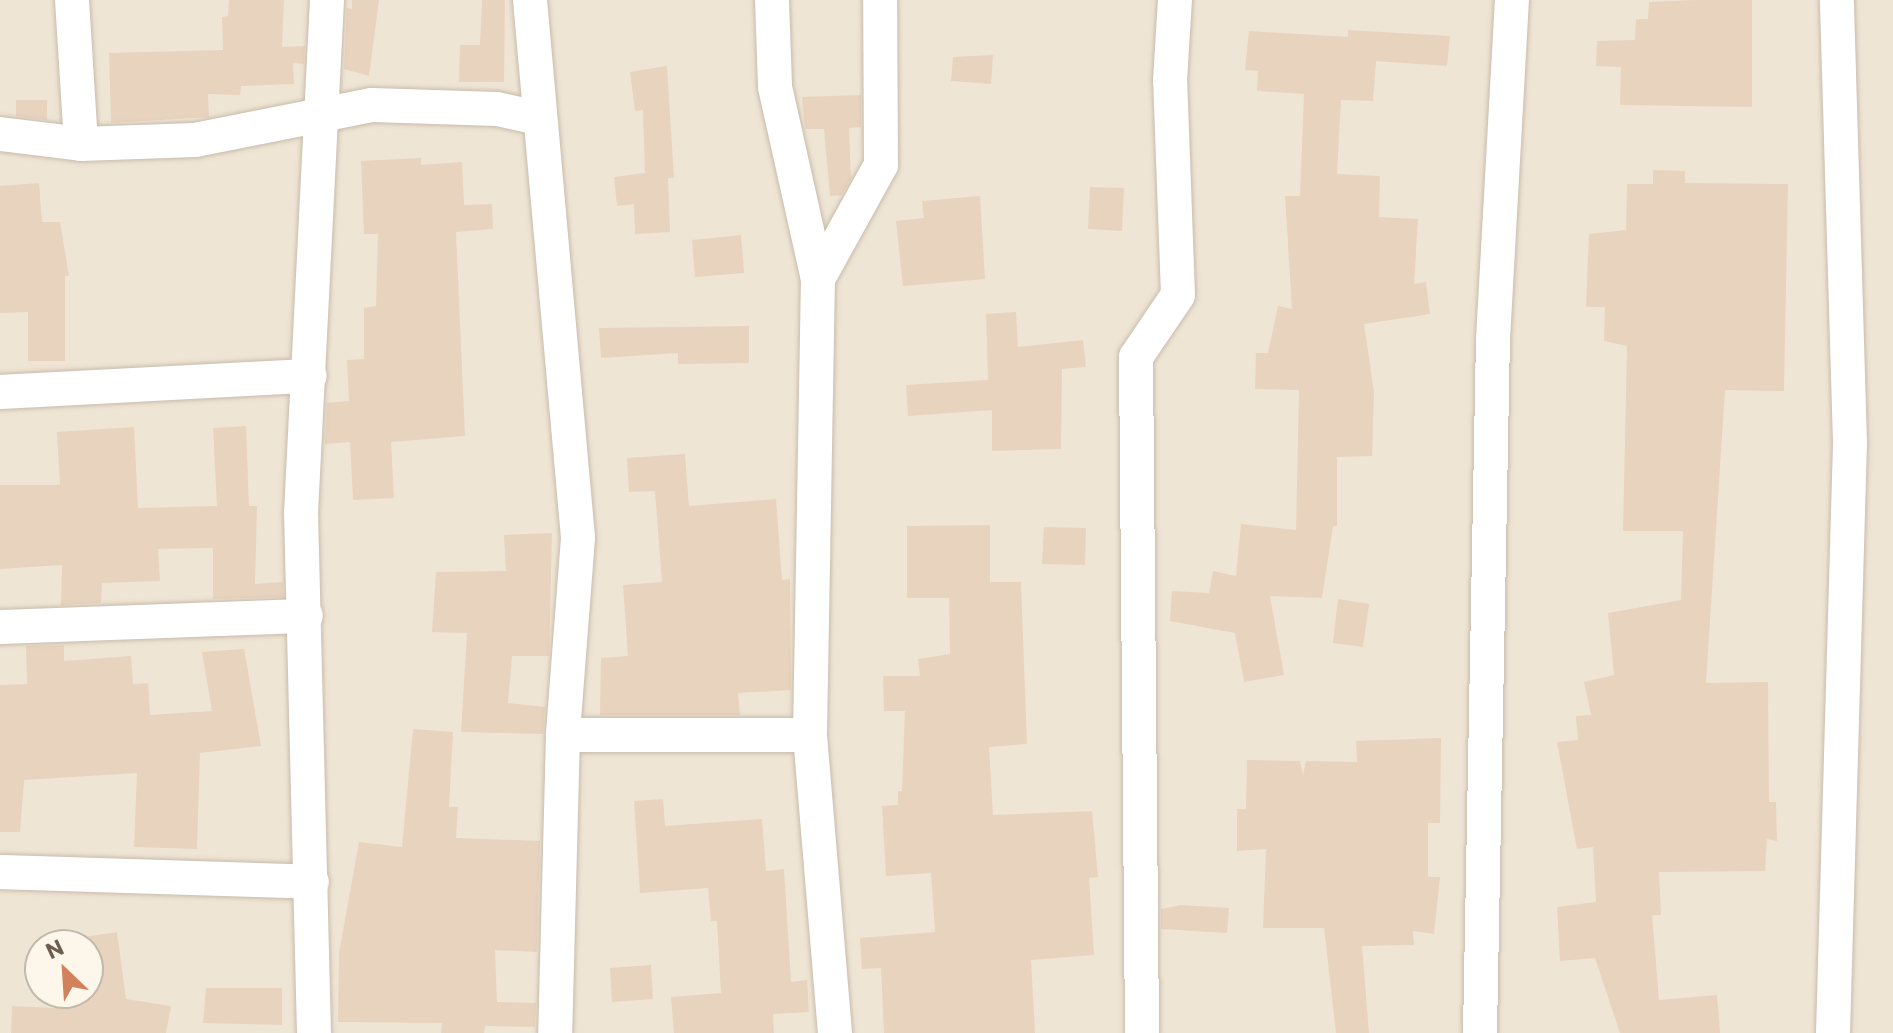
<!DOCTYPE html>
<html>
<head>
<meta charset="utf-8">
<style>
  body { margin:0 }
  #map { position:relative; width:1893px; height:1033px; overflow:hidden; background:#f9f3e5; font-family:Commissioner,sans-serif }
  div>[style] { position:absolute }
  [style*='--x'] { left:calc(var(--x)*1px); top:calc(var(--y)*1px); width:calc(var(--w)*1px); rotate:calc(var(--a)*1deg) }
  .residential>* { inset:0; background:#efe5d4 }
  .building>* { inset:0; background:#e8d3be }
  .roads { filter:drop-shadow(0 0 2px #c8bbac) drop-shadow(0 0 2px #c8bbac) }
  .minor>* { height:34px; margin:-17px; padding:0 17px; transform-origin:17px; border-radius:17px; background:#fff }
  span { translate:-50% -50%; white-space:nowrap; text-align:center; line-height:1.15; -webkit-text-stroke:6px #fcf7ea; paint-order:stroke }
  .north { position:absolute; left:24px; top:929px; width:80px; height:80px; box-sizing:border-box; background:#fcf7ea; border:2px solid #c3b9ab; border-radius:50%; rotate:335deg; font-size:22px; font-weight:700; line-height:32px; text-align:center; color:#6e5c4d }
  .north::after { content:''; display:block; margin:auto; width:28px; height:36px; background:#d3815a; clip-path:polygon(50% 0,100% 100%,50% 72%,0 100%) }
</style>
</head>
<body>
<div id="map">
  <div class="residential">
    <div style="clip-path:polygon(evenodd,0 0,1893px 0,1893px 1033px,0 1033px,0 0,40px 945px,88px 945px,88px 993px,40px 993px,40px 945px)"></div>
  </div>
  <div class="building">
    <div style="clip-path:polygon(229px 0,284px 0,282px 47px,305px 46px,304px 64px,293px 63px,294px 84px,241px 86px,240px 95px,208px 94px,209px 117px,111px 123px,109px 53px,223px 50px,222px 17px,228px 16px)"></div>
    <div style="clip-path:polygon(352px 0,379px 0,369px 76px,344px 69px,347px 8px,352px 9px)"></div>
    <div style="clip-path:polygon(482px 0,505px 0,504px 82px,459px 82px,460px 45px,480px 45px)"></div>
    <div style="clip-path:polygon(1695px 0,1752px 0,1752px 107px,1620px 105px,1621px 67px,1596px 66px,1597px 41px,1635px 40px,1636px 19px,1648px 19px,1649px 2px)"></div>
    <div style="clip-path:polygon(1348px 30px,1450px 36px,1447px 66px,1376px 61px,1373px 101px,1341px 100px,1337px 174px,1380px 176px,1379px 217px,1418px 219px,1414px 284px,1426px 282px,1430px 314px,1364px 324px,1374px 392px,1372px 456px,1337px 457px,1337px 526px,1333px 526px,1322px 598px,1270px 596px,1284px 675px,1244px 682px,1235px 633px,1170px 621px,1172px 591px,1209px 593px,1213px 571px,1236px 576px,1241px 524px,1296px 530px,1299px 390px,1255px 389px,1256px 353px,1268px 353px,1278px 306px,1292px 309px,1285px 196px,1300px 196px,1304px 94px,1257px 91px,1258px 71px,1245px 70px,1249px 31px,1348px 37px)"></div>
    <div style="clip-path:polygon(993px 55px,991px 84px,951px 81px,953px 57px)"></div>
    <div style="clip-path:polygon(667px 66px,674px 178px,668px 178px,670px 232px,635px 234px,634px 204px,617px 206px,614px 177px,645px 173px,643px 110px,635px 111px,630px 72px)"></div>
    <div style="clip-path:polygon(861px 95px,861px 127px,849px 128px,851px 178px,842px 195px,830px 196px,824px 129px,805px 129px,802px 97px)"></div>
    <div style="clip-path:polygon(16px 100px,47px 100px,47px 120px,16px 116px)"></div>
    <div style="clip-path:polygon(421px 158px,421px 165px,462px 162px,464px 205px,492px 204px,493px 229px,456px 232px,465px 436px,391px 442px,394px 498px,353px 500px,350px 442px,325px 444px,327px 403px,349px 401px,347px 360px,364px 359px,364px 308px,376px 306px,378px 234px,364px 234px,361px 161px)"></div>
    <div style="clip-path:polygon(1653px 170px,1685px 171px,1685px 183px,1788px 184px,1784px 391px,1725px 390px,1706px 683px,1768px 682px,1769px 802px,1776px 802px,1777px 841px,1767px 839px,1765px 871px,1659px 872px,1661px 915px,1652px 915px,1659px 1000px,1717px 995px,1720px 1033px,1620px 1033px,1595px 958px,1560px 961px,1557px 907px,1596px 902px,1593px 847px,1577px 849px,1557px 742px,1578px 740px,1576px 716px,1591px 715px,1584px 682px,1614px 675px,1608px 613px,1681px 600px,1683px 531px,1623px 531px,1627px 346px,1604px 341px,1605px 307px,1586px 307px,1589px 234px,1626px 230px,1627px 184px,1653px 184px)"></div>
    <div style="clip-path:polygon(39px 183px,42px 222px,60px 222px,69px 276px,65px 276px,65px 361px,28px 361px,28px 312px,0 313px,0 186px)"></div>
    <div style="clip-path:polygon(1090px 187px,1124px 188px,1122px 231px,1088px 229px)"></div>
    <div style="clip-path:polygon(980px 196px,985px 279px,903px 286px,896px 221px,924px 218px,922px 201px)"></div>
    <div style="clip-path:polygon(741px 235px,744px 273px,695px 277px,692px 240px)"></div>
    <div style="clip-path:polygon(1016px 312px,1018px 347px,1083px 340px,1086px 367px,1062px 369px,1061px 449px,992px 451px,992px 410px,908px 416px,906px 385px,988px 380px,986px 314px)"></div>
    <div style="clip-path:polygon(749px 326px,749px 363px,678px 364px,678px 353px,601px 358px,599px 328px)"></div>
    <div style="clip-path:polygon(246px 426px,249px 506px,257px 506px,255px 584px,283px 582px,283px 597px,213px 599px,213px 548px,158px 549px,160px 581px,102px 583px,101px 603px,61px 605px,62px 565px,0 569px,0 485px,60px 485px,57px 432px,134px 427px,138px 508px,217px 506px,213px 428px)"></div>
    <div style="clip-path:polygon(685px 454px,689px 506px,776px 499px,782px 580px,790px 579px,791px 690px,738px 693px,740px 715px,600px 715px,601px 658px,628px 656px,623px 585px,662px 582px,655px 491px,629px 492px,627px 458px)"></div>
    <div style="clip-path:polygon(990px 525px,990px 582px,1021px 582px,1027px 744px,989px 747px,993px 815px,1092px 811px,1098px 877px,1089px 878px,1094px 955px,1031px 960px,1035px 1033px,884px 1033px,881px 968px,862px 969px,860px 938px,935px 932px,931px 873px,886px 876px,882px 806px,898px 805px,898px 791px,902px 791px,905px 711px,884px 711px,883px 676px,920px 676px,918px 659px,950px 654px,949px 598px,907px 598px,907px 526px)"></div>
    <div style="clip-path:polygon(1044px 527px,1086px 528px,1085px 565px,1042px 564px)"></div>
    <div style="clip-path:polygon(552px 533px,549px 656px,512px 656px,508px 703px,545px 707px,543px 734px,461px 732px,467px 633px,432px 632px,436px 572px,506px 571px,504px 535px)"></div>
    <div style="clip-path:polygon(1338px 599px,1369px 604px,1363px 647px,1333px 643px)"></div>
    <div style="clip-path:polygon(64px 645px,64px 661px,131px 656px,133px 684px,148px 683px,150px 715px,212px 711px,202px 652px,244px 649px,261px 746px,200px 753px,197px 849px,134px 847px,137px 773px,24px 780px,20px 832px,0 832px,0 685px,27px 684px,26px 646px)"></div>
    <div style="clip-path:polygon(413px 729px,453px 732px,449px 807px,458px 807px,456px 838px,540px 841px,537px 952px,495px 950px,497px 1002px,536px 1003px,535px 1027px,485px 1026px,484px 1033px,441px 1033px,442px 1023px,338px 1022px,339px 953px,359px 842px,402px 847px)"></div>
    <div style="clip-path:polygon(1441px 738px,1440px 823px,1428px 823px,1428px 877px,1440px 877px,1434px 934px,1413px 931px,1414px 945px,1362px 946px,1369px 1033px,1336px 1033px,1324px 928px,1263px 928px,1266px 849px,1237px 851px,1237px 809px,1246px 809px,1247px 760px,1300px 761px,1303px 775px,1306px 761px,1357px 762px,1356px 741px)"></div>
    <div style="clip-path:polygon(663px 799px,665px 826px,762px 819px,766px 871px,784px 869px,791px 982px,807px 980px,809px 1012px,773px 1014px,774px 1033px,674px 1033px,671px 997px,721px 993px,717px 921px,711px 921px,708px 888px,640px 893px,634px 801px)"></div>
    <div style="clip-path:polygon(1181px 905px,1229px 908px,1227px 933px,1161px 929px,1161px 909px)"></div>
    <div style="clip-path:polygon(117px 932px,126px 999px,171px 1006px,166px 1033px,11px 1033px,12px 1006px,55px 1008px,53px 993px,88px 993px,88px 945px,46px 943px)"></div>
    <div style="clip-path:polygon(651px 965px,653px 999px,612px 1002px,610px 968px)"></div>
    <div style="clip-path:polygon(206px 988px,282px 988px,282px 1025px,203px 1023px)"></div>
  </div>
  <div class="roads">
    <div class="minor">
      <div style="--x:72;--y:0;--w:144;--a:86.4"></div>
      <div style="--x:530;--y:0;--w:540;--a:84.9"></div>
      <div style="--x:578;--y:538;--w:198;--a:94.4"></div>
      <div style="--x:563;--y:735;--w:298;--a:91.5"></div>
      <div style="--x:772;--y:0;--w:87;--a:88"></div>
      <div style="--x:775;--y:87;--w:197;--a:77.4"></div>
      <div style="--x:0;--y:134;--w:82;--a:7"></div>
      <div style="--x:81;--y:144;--w:114;--a:-2"></div>
      <div style="--x:195;--y:140;--w:180;--a:-11.2"></div>
      <div style="--x:372;--y:105;--w:125;--a:1.8"></div>
      <div style="--x:497;--y:109;--w:43;--a:12.1"></div>
      <div style="--x:0;--y:392;--w:310;--a:-3"></div>
      <div style="--x:0;--y:627;--w:306;--a:-2.1"></div>
      <div style="--x:563;--y:735;--w:247;--a:0"></div>
      <div style="--x:0;--y:872;--w:312;--a:1.8"></div>
      <div style="--x:314;--y:1033;--w:520;--a:-91.43"></div>
      <div style="--x:301;--y:513;--w:514;--a:-87.1"></div>
      <div style="--x:835;--y:1033;--w:299;--a:-94.8"></div>
      <div style="--x:810;--y:735;--w:456;--a:-89"></div>
      <div style="--x:818;--y:279;--w:130;--a:-61.1"></div>
      <div style="--x:881;--y:165;--w:165;--a:-90.3"></div>
      <div style="--x:1142;--y:1033;--w:676;--a:-90.51"></div>
      <div style="--x:1136;--y:357;--w:75;--a:-55.9"></div>
      <div style="--x:1178;--y:295;--w:214;--a:-92.1"></div>
      <div style="--x:1170;--y:81;--w:81;--a:-86.5"></div>
      <div style="--x:1480;--y:1033;--w:694;--a:-88.93"></div>
      <div style="--x:1493;--y:339;--w:340;--a:-86.8"></div>
      <div style="--x:1833;--y:1033;--w:590;--a:-88.35"></div>
      <div style="--x:1850;--y:443;--w:443;--a:-91.7"></div>
    </div>
  </div>
  <div class="north">N</div>
</div>
</body>
</html>
